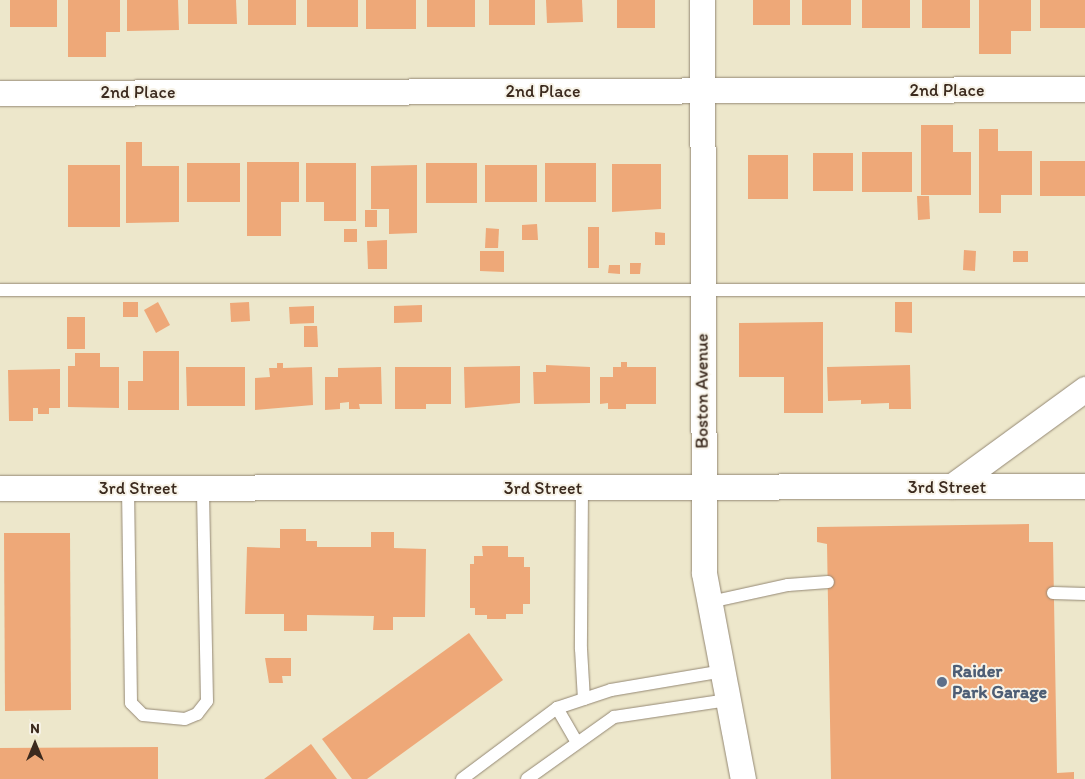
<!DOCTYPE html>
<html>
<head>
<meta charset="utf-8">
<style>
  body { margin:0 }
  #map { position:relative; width:1085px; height:779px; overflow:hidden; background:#ede7cb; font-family:Itim,sans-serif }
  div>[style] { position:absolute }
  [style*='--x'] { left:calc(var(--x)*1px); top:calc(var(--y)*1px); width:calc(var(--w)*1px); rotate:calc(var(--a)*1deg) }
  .building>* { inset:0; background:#eea878 }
  .roads { filter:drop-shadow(0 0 1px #948874) drop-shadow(0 0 1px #948874) }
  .service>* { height:12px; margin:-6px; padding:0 6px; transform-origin:6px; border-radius:6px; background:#fff }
  .minor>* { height:25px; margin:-12.5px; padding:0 12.5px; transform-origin:12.5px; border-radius:12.5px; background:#fff }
  .dots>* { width:14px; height:14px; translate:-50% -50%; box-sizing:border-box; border:2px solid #f7f3e8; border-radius:50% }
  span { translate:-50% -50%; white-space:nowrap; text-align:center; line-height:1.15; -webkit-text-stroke:4px #f7f3e8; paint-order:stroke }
  .street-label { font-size:18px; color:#3b2a1e }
  .service-label { font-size:18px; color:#4e5e75; font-weight:700 }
  .left { translate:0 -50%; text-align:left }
  .north { position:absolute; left:10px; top:719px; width:50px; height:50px; -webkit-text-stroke:4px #f7f3e8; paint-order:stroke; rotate:0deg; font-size:14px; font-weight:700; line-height:20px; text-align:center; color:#3b2a1e }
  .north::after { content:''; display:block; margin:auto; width:18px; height:22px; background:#3b2a1e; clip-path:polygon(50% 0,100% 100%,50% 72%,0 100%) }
</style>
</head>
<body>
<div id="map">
  <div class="building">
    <div style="clip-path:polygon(10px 0,57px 0,57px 27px,10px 27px)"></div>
    <div style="clip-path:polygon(68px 0,120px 0,120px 32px,106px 32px,106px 57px,68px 57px)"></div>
    <div style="clip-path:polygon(127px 0,178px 0,179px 30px,127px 31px)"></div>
    <div style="clip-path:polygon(188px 0,236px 0,237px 24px,188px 24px)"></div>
    <div style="clip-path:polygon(248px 0,296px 0,296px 25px,248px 25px)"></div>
    <div style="clip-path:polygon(307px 0,358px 0,358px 27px,307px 27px)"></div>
    <div style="clip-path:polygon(366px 0,416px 0,416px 29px,366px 29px)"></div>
    <div style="clip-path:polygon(427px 0,475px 0,475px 27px,427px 27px)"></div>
    <div style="clip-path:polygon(489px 0,535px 0,535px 25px,489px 25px)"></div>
    <div style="clip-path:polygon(546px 0,582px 0,583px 22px,547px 23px)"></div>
    <div style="clip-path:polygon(617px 0,655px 0,655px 28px,617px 28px)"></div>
    <div style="clip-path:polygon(753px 0,790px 0,790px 25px,753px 25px)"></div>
    <div style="clip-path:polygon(802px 0,851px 0,851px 25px,802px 25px)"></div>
    <div style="clip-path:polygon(862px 0,910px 0,910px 28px,862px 28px)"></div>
    <div style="clip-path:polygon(922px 0,970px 0,970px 28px,922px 28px)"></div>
    <div style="clip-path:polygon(979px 0,1031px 0,1031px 31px,1011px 31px,1011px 54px,979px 54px)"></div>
    <div style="clip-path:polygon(1040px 0,1085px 0,1085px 28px,1040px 28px)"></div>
    <div style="clip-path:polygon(921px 125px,953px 125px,953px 152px,971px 152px,971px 195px,921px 195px)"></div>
    <div style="clip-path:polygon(979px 129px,998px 129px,998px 151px,1032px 151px,1032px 195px,1001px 195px,1001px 213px,979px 213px)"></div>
    <div style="clip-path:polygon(126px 142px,142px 142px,142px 166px,179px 166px,179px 222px,126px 223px)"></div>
    <div style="clip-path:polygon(862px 152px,912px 152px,912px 192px,862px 192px)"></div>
    <div style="clip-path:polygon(813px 153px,853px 153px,853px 191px,813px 191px)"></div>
    <div style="clip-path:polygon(748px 155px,788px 155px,788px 199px,748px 199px)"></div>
    <div style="clip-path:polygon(1040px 161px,1085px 161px,1085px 196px,1040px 196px)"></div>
    <div style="clip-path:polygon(247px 162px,299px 162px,299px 202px,281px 202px,281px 236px,247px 236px)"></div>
    <div style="clip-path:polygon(187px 163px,240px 163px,240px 202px,187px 202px)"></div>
    <div style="clip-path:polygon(306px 163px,356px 163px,356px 221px,324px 221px,324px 202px,306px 202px)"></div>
    <div style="clip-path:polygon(426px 163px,477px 163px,477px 203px,426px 203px)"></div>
    <div style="clip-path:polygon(545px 163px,596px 163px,596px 202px,545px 202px)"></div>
    <div style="clip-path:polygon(612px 164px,661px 164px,661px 209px,612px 212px)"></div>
    <div style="clip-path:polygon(68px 165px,120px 165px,120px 227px,68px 227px)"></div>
    <div style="clip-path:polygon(417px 165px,417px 233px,389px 234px,389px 209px,371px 209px,371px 166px)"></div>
    <div style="clip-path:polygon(485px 165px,537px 165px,537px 202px,485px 202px)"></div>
    <div style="clip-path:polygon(917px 196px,929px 196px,930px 219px,918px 220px)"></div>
    <div style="clip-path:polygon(365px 210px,377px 210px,377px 227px,365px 227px)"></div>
    <div style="clip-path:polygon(537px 224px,538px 240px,522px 240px,522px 225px)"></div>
    <div style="clip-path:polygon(588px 227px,599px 227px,599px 268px,588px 268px)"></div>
    <div style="clip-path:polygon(486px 228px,499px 229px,498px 248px,485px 248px)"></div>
    <div style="clip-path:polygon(344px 229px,357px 229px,357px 242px,344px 242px)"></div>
    <div style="clip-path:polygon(655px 232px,665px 233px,665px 245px,655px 245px)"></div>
    <div style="clip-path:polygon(387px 240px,387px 269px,368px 269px,367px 241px)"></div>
    <div style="clip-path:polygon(964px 250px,976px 251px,975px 271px,963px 270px)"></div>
    <div style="clip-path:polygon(480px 251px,504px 251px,504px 272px,480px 271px)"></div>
    <div style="clip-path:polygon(1013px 251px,1028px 251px,1028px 262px,1013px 262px)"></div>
    <div style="clip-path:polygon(630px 263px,641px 263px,640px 274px,630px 274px)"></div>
    <div style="clip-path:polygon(609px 265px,620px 265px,620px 274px,608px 273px)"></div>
    <div style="clip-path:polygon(123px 302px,138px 302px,138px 317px,123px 317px)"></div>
    <div style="clip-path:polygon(158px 302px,170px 325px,156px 333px,144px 310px)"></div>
    <div style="clip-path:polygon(249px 302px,250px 321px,231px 322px,230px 303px)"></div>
    <div style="clip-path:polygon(895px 302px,912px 302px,912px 333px,895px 332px)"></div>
    <div style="clip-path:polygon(422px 305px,422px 322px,394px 323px,394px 306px)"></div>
    <div style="clip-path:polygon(314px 306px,314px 323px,290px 324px,289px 307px)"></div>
    <div style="clip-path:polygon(67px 317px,85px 317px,85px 349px,67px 349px)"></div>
    <div style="clip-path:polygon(823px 322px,823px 413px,784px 413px,784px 377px,739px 377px,739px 323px)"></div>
    <div style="clip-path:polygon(304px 326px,317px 326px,318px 347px,304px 347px)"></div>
    <div style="clip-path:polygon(143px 351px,179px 351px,179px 410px,128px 410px,128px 381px,143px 381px)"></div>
    <div style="clip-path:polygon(75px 353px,100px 353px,100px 367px,119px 367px,119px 408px,68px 407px,68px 366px,75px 366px)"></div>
    <div style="clip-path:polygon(621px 362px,627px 362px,627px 367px,656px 367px,656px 404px,626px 404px,626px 409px,608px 409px,608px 403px,600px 404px,600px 377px,613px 377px,613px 367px,621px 367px)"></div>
    <div style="clip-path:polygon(277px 363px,283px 363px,283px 368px,312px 367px,313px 405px,255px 410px,255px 378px,270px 377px,269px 368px,277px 368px)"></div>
    <div style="clip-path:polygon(546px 365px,590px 367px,590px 403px,534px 404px,533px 372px,546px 372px)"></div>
    <div style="clip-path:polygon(910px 365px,911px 409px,889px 409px,889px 403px,861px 404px,861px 400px,828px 401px,827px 367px)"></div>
    <div style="clip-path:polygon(520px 366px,520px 403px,465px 408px,464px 367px)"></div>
    <div style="clip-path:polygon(186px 367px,245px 367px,245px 406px,187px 406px)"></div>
    <div style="clip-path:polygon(381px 367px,382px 404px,359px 404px,360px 409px,349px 409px,349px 402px,340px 403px,340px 409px,325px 410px,325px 377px,338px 377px,338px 368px)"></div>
    <div style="clip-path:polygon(395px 367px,451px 367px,451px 404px,426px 404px,426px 409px,395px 409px)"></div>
    <div style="clip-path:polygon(60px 369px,60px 408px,49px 408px,49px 414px,38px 414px,38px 408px,33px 408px,33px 421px,9px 421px,8px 370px)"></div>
    <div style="clip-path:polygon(1029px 524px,1029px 542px,1053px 542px,1057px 773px,1074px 772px,1074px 779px,831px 779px,827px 544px,817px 542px,817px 527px)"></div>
    <div style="clip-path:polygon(280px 529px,306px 529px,306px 541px,317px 541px,317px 547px,371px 547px,371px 532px,394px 532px,394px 548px,426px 549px,425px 617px,393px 617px,393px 630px,373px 630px,374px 616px,307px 615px,307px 631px,284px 631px,284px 614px,245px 614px,247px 547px,280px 548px)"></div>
    <div style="clip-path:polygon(4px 533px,70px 533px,71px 710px,5px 711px)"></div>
    <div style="clip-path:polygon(482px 546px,508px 546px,508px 557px,524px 557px,524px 567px,530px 567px,530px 604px,523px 604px,523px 614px,506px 614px,506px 619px,487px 619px,487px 615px,475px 615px,475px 608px,470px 608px,470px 564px,474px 564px,474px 556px,483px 556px)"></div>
    <div style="clip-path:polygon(469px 633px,503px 680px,367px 779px,352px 779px,322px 739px)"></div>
    <div style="clip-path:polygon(265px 658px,291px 658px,291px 676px,282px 676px,283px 683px,269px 683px)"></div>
    <div style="clip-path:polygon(311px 744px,337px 779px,264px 779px)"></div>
    <div style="clip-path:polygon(158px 747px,158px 779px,0 779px,0 748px)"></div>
  </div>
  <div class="roads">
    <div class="service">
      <div style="--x:0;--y:290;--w:1085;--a:0"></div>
      <div style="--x:128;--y:488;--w:215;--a:89.2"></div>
      <div style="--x:131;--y:703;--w:17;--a:45"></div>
      <div style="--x:143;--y:715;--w:42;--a:5.4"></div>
      <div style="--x:185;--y:719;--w:13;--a:-23"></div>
      <div style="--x:197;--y:714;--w:16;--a:-52"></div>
      <div style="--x:207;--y:701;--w:213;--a:-91.1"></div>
      <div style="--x:582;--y:488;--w:161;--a:90.4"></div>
      <div style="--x:581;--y:649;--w:50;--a:86.6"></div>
      <div style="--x:1053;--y:593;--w:32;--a:2"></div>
      <div style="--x:710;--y:602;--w:80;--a:-12.3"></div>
      <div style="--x:788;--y:585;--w:40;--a:-4.3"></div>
      <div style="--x:557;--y:708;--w:39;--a:60"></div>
      <div style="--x:462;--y:779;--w:119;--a:-36.8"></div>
      <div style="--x:557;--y:708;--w:57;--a:-18.4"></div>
      <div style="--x:611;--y:690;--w:114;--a:-9.6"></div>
      <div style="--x:527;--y:779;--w:107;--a:-35.5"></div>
      <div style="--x:614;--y:717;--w:115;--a:-8.5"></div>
    </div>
    <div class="minor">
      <div style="--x:702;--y:0;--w:573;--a:89.8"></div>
      <div style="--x:704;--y:573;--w:210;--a:79.3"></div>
      <div style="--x:0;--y:93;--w:1085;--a:-0.21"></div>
      <div style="--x:952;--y:486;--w:165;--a:-36.1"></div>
      <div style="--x:0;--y:488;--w:1085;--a:-0.11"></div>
    </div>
  </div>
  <div class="dots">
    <div style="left:942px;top:682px;background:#5c6f8a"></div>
  </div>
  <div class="street-label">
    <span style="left:947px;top:90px">2nd Place</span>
    <span style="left:543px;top:91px">2nd Place</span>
    <span style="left:138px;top:92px">2nd Place</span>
    <span style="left:702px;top:391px;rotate:-90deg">Boston Avenue</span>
    <span style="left:947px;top:487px">3rd Street</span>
    <span style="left:138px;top:488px">3rd Street</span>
    <span style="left:543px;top:488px">3rd Street</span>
  </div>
  <div class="service-label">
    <span class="left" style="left:952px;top:682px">Raider<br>Park Garage</span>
  </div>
  <div class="north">N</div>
</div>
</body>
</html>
